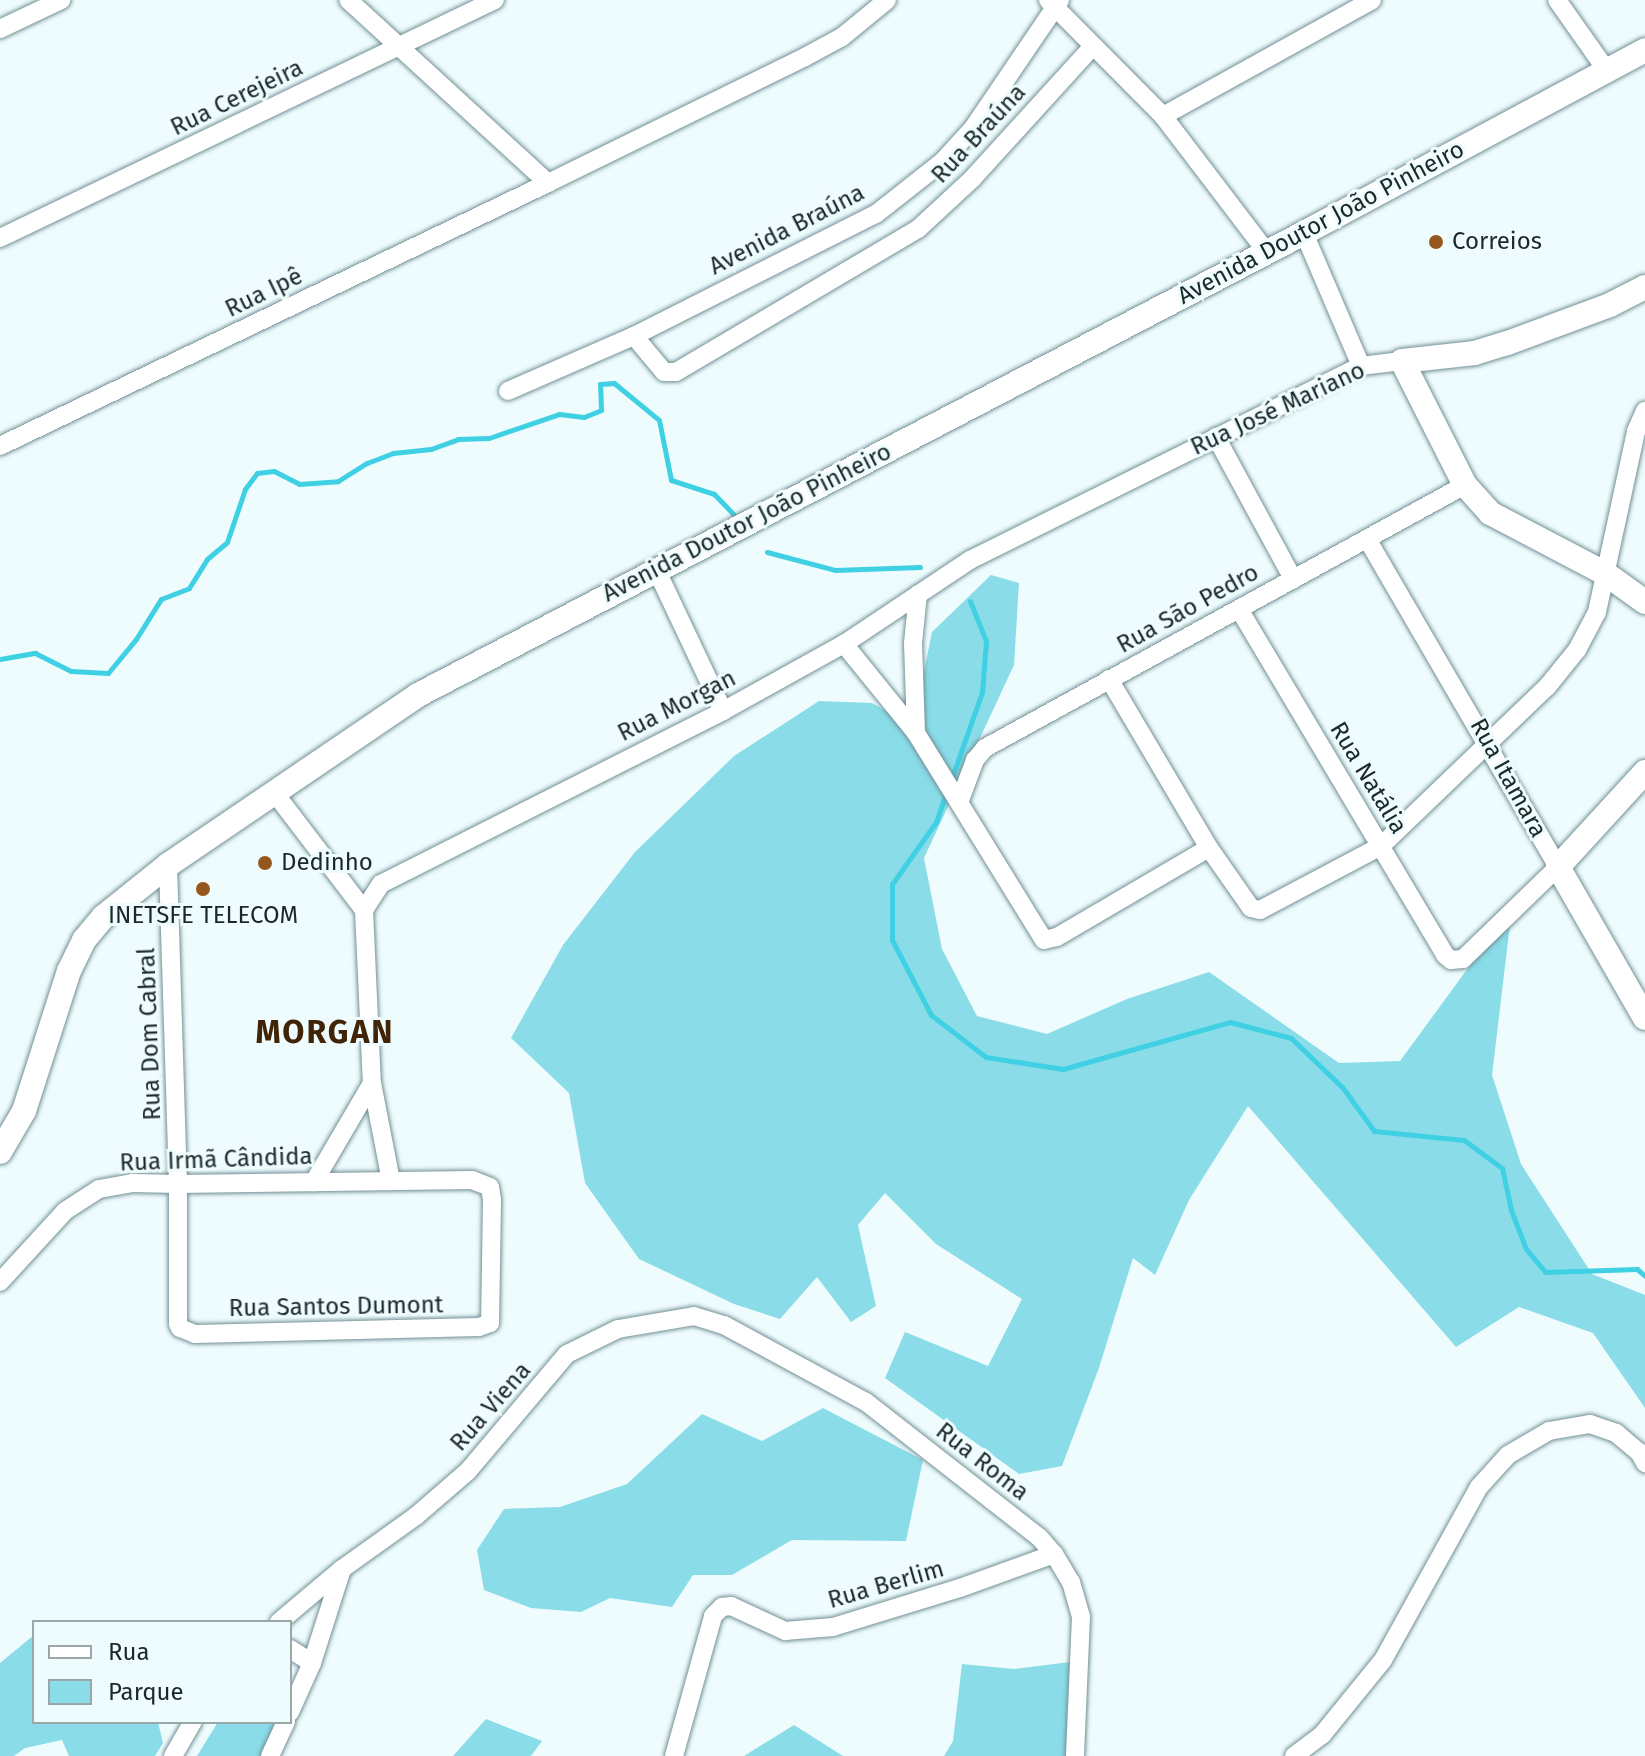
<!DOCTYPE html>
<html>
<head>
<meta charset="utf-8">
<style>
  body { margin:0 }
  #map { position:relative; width:1645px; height:1756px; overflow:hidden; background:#effcfe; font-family:"Fira Sans",sans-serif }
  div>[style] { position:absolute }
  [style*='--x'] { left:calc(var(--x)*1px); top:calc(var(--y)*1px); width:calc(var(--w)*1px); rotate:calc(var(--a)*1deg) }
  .green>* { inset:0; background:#8adce9 }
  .stream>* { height:5px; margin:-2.5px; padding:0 2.5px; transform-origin:2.5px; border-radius:2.5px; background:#40d0e4 }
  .roads { filter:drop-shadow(0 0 2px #729095) drop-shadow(0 0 2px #729095) }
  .street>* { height:18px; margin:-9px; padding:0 9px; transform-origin:9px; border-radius:9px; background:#fff }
  .secondary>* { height:24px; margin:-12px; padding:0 12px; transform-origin:12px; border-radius:12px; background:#fff }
  .dots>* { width:22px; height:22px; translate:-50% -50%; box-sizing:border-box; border:4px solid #effcfe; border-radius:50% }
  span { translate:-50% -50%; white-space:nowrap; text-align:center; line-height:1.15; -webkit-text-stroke:6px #effcfe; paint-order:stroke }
  .street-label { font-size:24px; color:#1b282a }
  .poi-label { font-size:24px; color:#1b282a }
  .left { translate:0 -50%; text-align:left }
  .district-label { font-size:32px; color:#412307; font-weight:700; letter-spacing:2px }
  .legend { position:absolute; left:32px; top:1620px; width:260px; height:104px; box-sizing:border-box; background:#effcfe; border:2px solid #9aa7a9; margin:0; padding:10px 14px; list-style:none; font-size:24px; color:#1b282a }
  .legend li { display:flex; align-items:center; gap:16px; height:40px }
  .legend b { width:40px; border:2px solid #9aa7a9 }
</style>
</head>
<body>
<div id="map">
  <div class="green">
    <div style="clip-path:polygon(991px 575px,1019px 583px,1014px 665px,924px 858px,942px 949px,977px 1016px,1047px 1034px,1127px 999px,1209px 972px,1339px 1063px,1400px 1061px,1512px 908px,1492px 1075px,1521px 1164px,1592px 1274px,1645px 1295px,1645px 1408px,1593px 1333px,1519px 1307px,1456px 1347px,1248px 1106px,1189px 1200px,1155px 1275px,1133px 1258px,1099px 1368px,1062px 1466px,1019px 1474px,885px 1378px,905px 1332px,988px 1366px,1022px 1299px,936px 1244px,885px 1193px,858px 1225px,876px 1306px,851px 1322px,817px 1277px,780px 1319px,734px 1304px,639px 1259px,585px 1183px,569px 1093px,511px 1038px,563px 945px,635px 852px,734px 756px,819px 701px,872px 703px,913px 726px,932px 632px)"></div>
    <div style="clip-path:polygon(823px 1408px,923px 1460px,906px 1541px,792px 1540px,732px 1575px,693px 1575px,672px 1607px,610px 1598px,581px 1612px,531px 1608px,484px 1590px,477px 1550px,504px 1509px,560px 1507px,627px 1484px,702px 1414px,762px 1441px)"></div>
    <div style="clip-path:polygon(34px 1635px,34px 1722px,158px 1722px,163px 1743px,155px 1756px,69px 1756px,62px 1740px,25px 1748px,14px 1756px,0 1756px,0 1663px)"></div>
    <div style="clip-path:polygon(1078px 1661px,1076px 1756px,944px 1756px,953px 1741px,962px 1664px,1014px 1669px)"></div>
    <div style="clip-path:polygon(486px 1719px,542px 1741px,531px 1756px,453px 1756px)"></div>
    <div style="clip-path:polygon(218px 1722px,286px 1722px,272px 1756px,197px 1756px)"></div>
    <div style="clip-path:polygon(794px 1725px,843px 1756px,744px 1756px)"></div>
  </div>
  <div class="stream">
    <div style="--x:767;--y:552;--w:70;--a:14.8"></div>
    <div style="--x:835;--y:570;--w:85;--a:-2"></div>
    <div style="--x:0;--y:659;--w:36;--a:-10"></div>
    <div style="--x:35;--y:653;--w:40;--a:26.6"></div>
    <div style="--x:71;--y:671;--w:37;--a:3"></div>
    <div style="--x:108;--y:673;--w:44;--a:-50.5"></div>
    <div style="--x:136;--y:639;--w:47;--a:-58"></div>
    <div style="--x:161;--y:599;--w:30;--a:-21"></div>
    <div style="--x:189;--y:588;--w:34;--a:-58"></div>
    <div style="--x:207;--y:559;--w:26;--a:-40"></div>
    <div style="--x:227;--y:542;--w:56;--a:-71.2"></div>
    <div style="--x:245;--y:489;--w:20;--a:-53"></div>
    <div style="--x:257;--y:473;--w:17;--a:-7"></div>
    <div style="--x:274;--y:471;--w:28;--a:27"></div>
    <div style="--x:299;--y:484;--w:39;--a:-4"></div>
    <div style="--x:338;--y:481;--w:34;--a:-32"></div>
    <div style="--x:367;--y:463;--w:28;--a:-21"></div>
    <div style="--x:393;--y:453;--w:38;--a:-6"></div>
    <div style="--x:431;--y:449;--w:29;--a:-20"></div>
    <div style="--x:458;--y:439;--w:31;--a:-2"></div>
    <div style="--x:489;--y:438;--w:74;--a:-18.9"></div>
    <div style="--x:559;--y:414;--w:25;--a:7"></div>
    <div style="--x:584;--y:417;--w:18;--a:-22"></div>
    <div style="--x:601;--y:410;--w:26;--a:-92"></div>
    <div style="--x:600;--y:384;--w:14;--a:-4"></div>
    <div style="--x:614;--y:383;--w:58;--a:39.4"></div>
    <div style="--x:659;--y:420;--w:61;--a:78.7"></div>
    <div style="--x:671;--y:480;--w:45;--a:18"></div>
    <div style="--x:714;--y:494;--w:28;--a:46"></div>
    <div style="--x:951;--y:780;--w:93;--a:-70.6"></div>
    <div style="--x:982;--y:692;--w:51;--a:-85.5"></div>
    <div style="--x:986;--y:641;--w:43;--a:-111.8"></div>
    <div style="--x:946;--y:793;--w:31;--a:109"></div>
    <div style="--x:936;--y:822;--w:76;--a:125.4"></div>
    <div style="--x:892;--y:884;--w:56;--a:90"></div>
    <div style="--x:892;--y:940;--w:85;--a:62.5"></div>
    <div style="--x:931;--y:1015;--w:69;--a:37.4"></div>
    <div style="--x:986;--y:1057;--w:78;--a:8.9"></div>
    <div style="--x:1063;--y:1069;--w:173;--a:-15.7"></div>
    <div style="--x:1230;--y:1022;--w:63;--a:14.7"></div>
    <div style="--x:1291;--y:1038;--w:72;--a:43.9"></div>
    <div style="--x:1343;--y:1088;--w:53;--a:54.2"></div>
    <div style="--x:1374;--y:1131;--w:90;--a:5.7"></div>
    <div style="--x:1464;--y:1140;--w:47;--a:36.4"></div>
    <div style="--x:1502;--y:1168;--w:43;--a:77.9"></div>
    <div style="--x:1511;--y:1210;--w:42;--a:69"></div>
    <div style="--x:1526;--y:1249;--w:30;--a:50"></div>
    <div style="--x:1545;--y:1272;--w:92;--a:-1.9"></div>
    <div style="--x:1637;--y:1269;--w:11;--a:41"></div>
  </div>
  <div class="roads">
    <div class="street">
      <div style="--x:1048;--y:0;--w:163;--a:45.2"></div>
      <div style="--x:1163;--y:116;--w:170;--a:52.7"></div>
      <div style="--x:1557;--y:0;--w:87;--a:54.8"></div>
      <div style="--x:0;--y:29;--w:68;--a:-25.4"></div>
      <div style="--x:1163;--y:116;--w:239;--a:-29"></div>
      <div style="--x:548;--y:183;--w:286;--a:-26.1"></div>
      <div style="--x:805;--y:57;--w:42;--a:-28.4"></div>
      <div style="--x:842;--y:37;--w:58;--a:-39.4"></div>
      <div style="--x:1304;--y:233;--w:145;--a:66.8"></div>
      <div style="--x:0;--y:238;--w:549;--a:-25.68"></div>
      <div style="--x:634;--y:336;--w:47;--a:50.2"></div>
      <div style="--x:664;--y:372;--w:12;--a:0"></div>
      <div style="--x:676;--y:372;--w:281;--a:-30.6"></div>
      <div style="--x:918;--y:229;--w:74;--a:-42.8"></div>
      <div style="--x:972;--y:179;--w:178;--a:-47.7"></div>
      <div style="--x:508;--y:391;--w:137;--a:-23.6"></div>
      <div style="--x:634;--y:336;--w:271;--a:-26.8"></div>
      <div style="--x:876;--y:214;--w:85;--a:-38.3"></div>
      <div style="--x:943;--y:161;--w:45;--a:-47.7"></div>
      <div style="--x:973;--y:128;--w:155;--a:-55.8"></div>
      <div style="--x:1216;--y:437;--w:162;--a:61.5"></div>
      <div style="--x:0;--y:446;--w:608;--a:-25.64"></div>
      <div style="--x:548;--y:183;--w:271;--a:-137.5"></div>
      <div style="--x:656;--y:569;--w:157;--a:64.7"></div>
      <div style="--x:1239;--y:609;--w:403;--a:59.2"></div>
      <div style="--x:1445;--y:955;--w:8;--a:40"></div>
      <div style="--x:1451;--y:960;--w:12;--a:-5"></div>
      <div style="--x:1463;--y:959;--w:132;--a:-44.1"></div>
      <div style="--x:1558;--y:867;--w:378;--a:-120.2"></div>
      <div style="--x:844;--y:644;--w:114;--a:51"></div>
      <div style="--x:916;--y:733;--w:243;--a:58.3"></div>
      <div style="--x:1044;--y:940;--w:13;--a:-13"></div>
      <div style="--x:1057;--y:937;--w:176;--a:-30.4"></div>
      <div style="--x:1109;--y:679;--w:196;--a:59.4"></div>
      <div style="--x:1209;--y:848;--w:73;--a:55"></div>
      <div style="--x:1251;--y:908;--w:9;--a:13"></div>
      <div style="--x:1260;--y:910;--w:137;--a:-27.9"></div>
      <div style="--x:1381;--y:846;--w:230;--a:-43.8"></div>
      <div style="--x:1547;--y:687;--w:48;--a:-51"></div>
      <div style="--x:1577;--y:650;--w:43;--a:-62.2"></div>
      <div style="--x:1597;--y:612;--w:185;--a:-77.8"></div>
      <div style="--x:1636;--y:431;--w:22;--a:-66"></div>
      <div style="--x:916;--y:733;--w:90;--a:-91.9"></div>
      <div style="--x:913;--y:643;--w:49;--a:-84.2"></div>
      <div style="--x:274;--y:792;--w:148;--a:52.7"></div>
      <div style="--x:364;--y:910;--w:173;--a:87.4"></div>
      <div style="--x:372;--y:1083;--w:115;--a:120.4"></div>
      <div style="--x:960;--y:800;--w:43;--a:-69.4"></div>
      <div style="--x:975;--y:760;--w:16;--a:-50"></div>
      <div style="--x:985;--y:748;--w:547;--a:-28.72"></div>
      <div style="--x:364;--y:910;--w:31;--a:-57"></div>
      <div style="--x:381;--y:884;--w:383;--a:-26.8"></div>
      <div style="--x:723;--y:711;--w:138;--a:-29"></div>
      <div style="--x:844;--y:644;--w:151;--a:-33.7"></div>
      <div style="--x:970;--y:560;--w:436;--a:-26.4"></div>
      <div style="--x:1361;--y:366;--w:41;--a:-7"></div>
      <div style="--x:372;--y:1083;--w:100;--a:79"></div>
      <div style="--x:0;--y:1282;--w:96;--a:-47.5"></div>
      <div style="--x:65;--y:1211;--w:40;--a:-32.9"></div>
      <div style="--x:99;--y:1189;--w:35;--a:-10"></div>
      <div style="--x:133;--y:1183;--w:45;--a:1.3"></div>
      <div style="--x:178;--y:1184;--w:294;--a:-0.8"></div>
      <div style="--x:472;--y:1180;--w:19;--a:21"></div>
      <div style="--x:490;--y:1187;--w:13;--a:81"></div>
      <div style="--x:492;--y:1200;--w:123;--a:90.9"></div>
      <div style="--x:490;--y:1323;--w:12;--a:160"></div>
      <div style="--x:479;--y:1327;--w:284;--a:178.6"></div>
      <div style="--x:195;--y:1334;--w:16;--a:-158"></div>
      <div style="--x:180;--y:1328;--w:4;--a:-117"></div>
      <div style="--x:178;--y:1324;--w:140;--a:-90"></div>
      <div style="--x:178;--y:1184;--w:319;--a:-91.8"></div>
      <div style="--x:279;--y:1622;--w:82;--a:-40.1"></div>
      <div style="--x:342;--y:1569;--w:91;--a:-35.6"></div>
      <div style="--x:416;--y:1516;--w:69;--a:-40.9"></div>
      <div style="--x:468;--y:1471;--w:153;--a:-49.8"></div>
      <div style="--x:567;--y:1354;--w:57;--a:-26.1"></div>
      <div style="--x:618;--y:1329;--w:77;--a:-9.7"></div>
      <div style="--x:694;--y:1316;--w:31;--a:17"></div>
      <div style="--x:724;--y:1325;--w:162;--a:28.5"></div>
      <div style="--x:866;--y:1402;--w:219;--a:38"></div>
      <div style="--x:1039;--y:1537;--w:23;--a:49"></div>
      <div style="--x:1054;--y:1554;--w:33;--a:59"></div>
      <div style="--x:1071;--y:1582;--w:36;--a:74"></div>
      <div style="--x:1081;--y:1617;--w:139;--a:92.5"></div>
      <div style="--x:290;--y:1649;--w:26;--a:32"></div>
      <div style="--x:290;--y:1712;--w:54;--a:-65.8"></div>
      <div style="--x:312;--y:1663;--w:99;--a:-72.3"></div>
      <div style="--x:173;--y:1756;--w:39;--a:-60"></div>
      <div style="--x:270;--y:1756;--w:38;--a:-65"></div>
      <div style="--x:674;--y:1756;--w:145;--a:-74.4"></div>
      <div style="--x:713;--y:1616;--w:13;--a:-45"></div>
      <div style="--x:722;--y:1607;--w:9;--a:-6"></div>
      <div style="--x:731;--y:1606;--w:60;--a:24.8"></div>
      <div style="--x:785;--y:1631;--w:48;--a:-4.8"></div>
      <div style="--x:833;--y:1627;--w:133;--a:-17.1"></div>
      <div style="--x:960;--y:1588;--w:100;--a:-19.9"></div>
      <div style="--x:1294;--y:1756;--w:35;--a:-37"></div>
      <div style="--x:1322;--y:1735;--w:97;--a:-50.9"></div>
      <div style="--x:1383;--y:1660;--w:198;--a:-61"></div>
      <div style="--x:1479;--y:1487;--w:43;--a:-47.8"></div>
      <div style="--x:1508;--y:1455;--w:48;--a:-30.3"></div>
      <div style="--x:1549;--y:1431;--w:42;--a:-9.7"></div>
      <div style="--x:1590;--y:1424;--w:28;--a:19"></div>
      <div style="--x:1616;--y:1433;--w:30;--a:40"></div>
      <div style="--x:1639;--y:1452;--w:13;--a:61"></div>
    </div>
    <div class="secondary">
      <div style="--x:1645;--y:287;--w:39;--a:153"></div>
      <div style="--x:1610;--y:305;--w:110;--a:159.7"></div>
      <div style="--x:1507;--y:343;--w:34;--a:163"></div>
      <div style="--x:1475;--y:353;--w:73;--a:173.7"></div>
      <div style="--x:1402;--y:361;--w:139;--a:63.1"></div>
      <div style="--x:1465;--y:485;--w:38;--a:48"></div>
      <div style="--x:1490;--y:513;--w:131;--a:27.7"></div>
      <div style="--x:1606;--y:574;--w:48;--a:35.7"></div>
      <div style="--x:1645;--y:772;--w:129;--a:132.5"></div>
      <div style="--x:1558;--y:867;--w:174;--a:60.1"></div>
      <div style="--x:0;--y:1152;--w:48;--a:-59.7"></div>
      <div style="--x:24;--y:1111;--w:147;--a:-72.2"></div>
      <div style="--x:69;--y:971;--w:34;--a:-64"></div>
      <div style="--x:84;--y:940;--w:30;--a:-50"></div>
      <div style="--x:103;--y:917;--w:83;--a:-38.7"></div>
      <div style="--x:168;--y:865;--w:302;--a:-34.2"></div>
      <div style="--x:418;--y:695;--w:999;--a:-27.54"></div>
      <div style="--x:1304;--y:233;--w:387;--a:-28.2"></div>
    </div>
  </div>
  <div class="dots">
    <div style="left:1436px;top:242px;background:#95571d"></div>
    <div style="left:265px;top:863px;background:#95571d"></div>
    <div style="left:203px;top:889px;background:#95571d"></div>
  </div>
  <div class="street-label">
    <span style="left:237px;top:98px;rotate:-26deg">Rua Cerejeira</span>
    <span style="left:979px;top:134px;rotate:-47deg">Rua Braúna</span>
    <span style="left:1321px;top:223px;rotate:-28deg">Avenida Doutor João Pinheiro</span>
    <span style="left:787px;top:230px;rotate:-27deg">Avenida Braúna</span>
    <span style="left:264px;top:293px;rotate:-26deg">Rua Ipê</span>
    <span style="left:1278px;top:409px;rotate:-25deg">Rua José Mariano</span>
    <span style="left:747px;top:523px;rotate:-27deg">Avenida Doutor João Pinheiro</span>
    <span style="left:1188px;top:609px;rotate:-29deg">Rua São Pedro</span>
    <span style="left:677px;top:706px;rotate:-27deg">Rua Morgan</span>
    <span style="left:1368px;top:778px;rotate:59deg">Rua Natália</span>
    <span style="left:1508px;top:778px;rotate:61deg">Rua Itamara</span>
    <span style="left:150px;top:1034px;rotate:-92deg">Rua Dom Cabral</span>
    <span style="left:216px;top:1160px;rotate:-2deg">Rua Irmã Cândida</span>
    <span style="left:336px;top:1307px;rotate:-1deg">Rua Santos Dumont</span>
    <span style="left:491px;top:1407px;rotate:-49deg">Rua Viena</span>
    <span style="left:982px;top:1462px;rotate:38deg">Rua Roma</span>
    <span style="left:886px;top:1585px;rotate:-16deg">Rua Berlim</span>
  </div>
  <div class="poi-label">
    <span class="left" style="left:1452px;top:242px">Correios</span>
    <span class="left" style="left:281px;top:863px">Dedinho</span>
    <span style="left:203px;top:916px">INETSFE TELECOM</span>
  </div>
  <div class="district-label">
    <span style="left:325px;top:1032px">MORGAN</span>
  </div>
  <ul class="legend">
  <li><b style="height:10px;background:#fff"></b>Rua</li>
  <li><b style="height:22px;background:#8adce9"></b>Parque</li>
  </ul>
</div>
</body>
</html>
